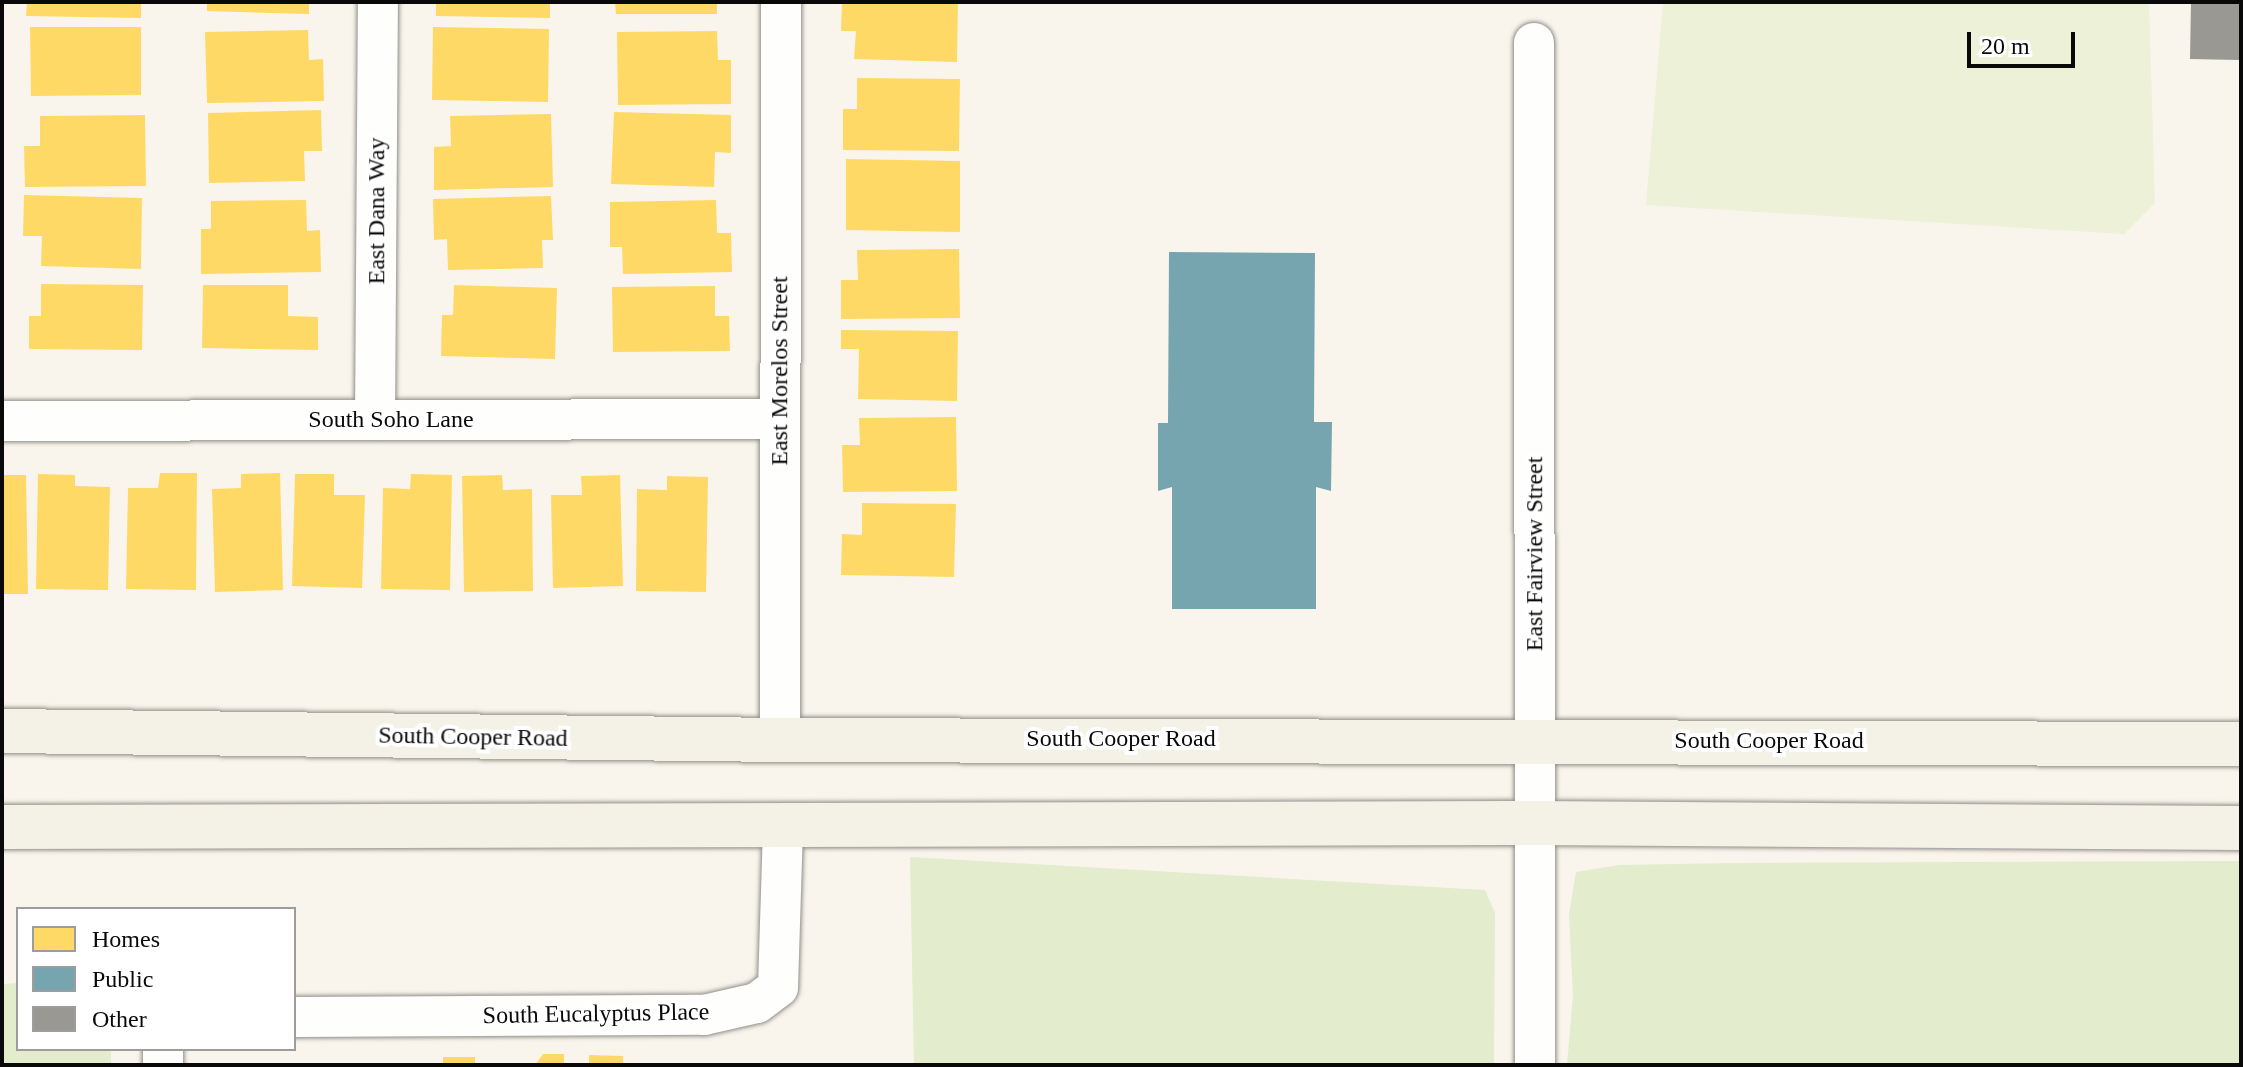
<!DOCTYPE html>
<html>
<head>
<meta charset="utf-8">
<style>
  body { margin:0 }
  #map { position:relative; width:2243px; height:1067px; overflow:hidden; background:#f9f5ec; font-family:Georgia,serif }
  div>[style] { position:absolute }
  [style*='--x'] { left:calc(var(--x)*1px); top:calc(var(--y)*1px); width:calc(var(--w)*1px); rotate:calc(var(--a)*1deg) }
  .green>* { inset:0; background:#e3eccd }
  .pitch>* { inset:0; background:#ecf1d7 }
  .homes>* { inset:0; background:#ffd966 }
  .public>* { inset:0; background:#76a5af }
  .building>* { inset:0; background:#9a9893 }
  .roads { filter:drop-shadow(0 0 2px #918f8b) drop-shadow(0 0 2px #918f8b) }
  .minor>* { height:40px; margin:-20px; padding:0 20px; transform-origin:20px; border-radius:20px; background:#fefefc }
  .secondary>* { height:44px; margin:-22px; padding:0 22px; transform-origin:22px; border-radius:22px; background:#f4f1e7 }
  span { translate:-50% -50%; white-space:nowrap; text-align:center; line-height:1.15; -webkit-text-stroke:8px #fff; paint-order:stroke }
  .street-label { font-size:24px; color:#090909 }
  .frame { position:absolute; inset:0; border:4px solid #090909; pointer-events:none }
  .legend { position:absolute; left:16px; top:907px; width:280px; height:144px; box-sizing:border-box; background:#fff; border:2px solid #9d9d9d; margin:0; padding:10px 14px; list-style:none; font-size:24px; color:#090909 }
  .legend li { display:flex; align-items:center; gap:16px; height:40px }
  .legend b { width:40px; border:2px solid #9d9d9d }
  .scale { position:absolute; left:1967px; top:32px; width:108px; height:36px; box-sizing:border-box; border:4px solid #090909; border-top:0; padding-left:10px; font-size:24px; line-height:28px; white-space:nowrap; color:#090909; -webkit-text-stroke:6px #fff; paint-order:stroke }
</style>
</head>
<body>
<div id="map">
  <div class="green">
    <div style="clip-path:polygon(910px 857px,1485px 890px,1495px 913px,1494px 1065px,914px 1065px)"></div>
    <div style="clip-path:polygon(2241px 861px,2241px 1065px,1567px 1065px,1573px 995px,1569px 914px,1576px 872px,1619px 865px,1734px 863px)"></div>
    <div style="clip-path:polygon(18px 983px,18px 1049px,111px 1049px,111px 1065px,2px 1065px,2px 984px)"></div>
  </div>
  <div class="pitch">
    <div style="clip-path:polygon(1663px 2px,2149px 2px,2155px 203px,2124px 234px,1646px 205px)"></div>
  </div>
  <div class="homes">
    <div style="clip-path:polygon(27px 2px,141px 2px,141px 18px,26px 16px)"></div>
    <div style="clip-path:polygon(207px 2px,309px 2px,309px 14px,207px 11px)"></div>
    <div style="clip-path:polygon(436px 2px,550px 2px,550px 18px,436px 16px)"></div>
    <div style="clip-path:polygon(615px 2px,717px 2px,717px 14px,616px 14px)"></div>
    <div style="clip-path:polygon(842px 2px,958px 2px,957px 62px,854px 59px,856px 31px,841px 31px)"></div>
    <div style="clip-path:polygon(30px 27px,141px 27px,141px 95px,31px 96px)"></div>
    <div style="clip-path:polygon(433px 27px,549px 29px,548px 102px,432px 100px)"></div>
    <div style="clip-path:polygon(308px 30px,309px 60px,323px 59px,324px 101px,207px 103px,205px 32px)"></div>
    <div style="clip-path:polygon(717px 31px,718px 60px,731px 60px,731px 104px,618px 105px,617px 32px)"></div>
    <div style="clip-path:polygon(857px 78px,960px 79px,959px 151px,843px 150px,843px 109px,857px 109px)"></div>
    <div style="clip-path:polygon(321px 110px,322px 151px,304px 151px,305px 181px,209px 183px,208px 113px)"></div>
    <div style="clip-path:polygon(614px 112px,731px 115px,731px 153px,715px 152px,714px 187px,611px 184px)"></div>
    <div style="clip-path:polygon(551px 114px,553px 187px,434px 190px,434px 147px,451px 146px,450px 116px)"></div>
    <div style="clip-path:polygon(145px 115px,146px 186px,25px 187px,24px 146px,40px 146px,40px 116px)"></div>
    <div style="clip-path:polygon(846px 159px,960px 161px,960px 232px,846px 230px)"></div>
    <div style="clip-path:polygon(24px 195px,142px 198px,141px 269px,41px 266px,42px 236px,23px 236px)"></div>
    <div style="clip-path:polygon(551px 196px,553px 240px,542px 240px,543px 268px,448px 270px,447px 239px,434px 240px,433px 199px)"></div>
    <div style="clip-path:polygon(306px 200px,307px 231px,320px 230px,321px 272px,201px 274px,201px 229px,211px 229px,211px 201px)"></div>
    <div style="clip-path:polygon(716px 200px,717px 233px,731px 233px,732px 272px,623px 274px,622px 247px,610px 247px,610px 202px)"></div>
    <div style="clip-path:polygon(959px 249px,960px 318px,841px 319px,841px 280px,858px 280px,857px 250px)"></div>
    <div style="clip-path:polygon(41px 284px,143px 285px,142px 350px,29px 349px,29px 316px,41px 316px)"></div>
    <div style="clip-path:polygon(203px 285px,288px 285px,288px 316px,318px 317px,318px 350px,202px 348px)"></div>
    <div style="clip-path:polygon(454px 285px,557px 288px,555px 359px,441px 356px,442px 315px,453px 315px)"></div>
    <div style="clip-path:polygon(715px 286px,715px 316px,729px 316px,730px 351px,613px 352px,612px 287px)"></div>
    <div style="clip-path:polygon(841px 330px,958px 331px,957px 401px,858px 399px,859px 349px,841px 349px)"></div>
    <div style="clip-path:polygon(956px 417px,957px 491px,843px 492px,842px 445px,860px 445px,859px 418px)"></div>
    <div style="clip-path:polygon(160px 473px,197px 473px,196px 590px,126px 589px,128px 488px,158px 488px)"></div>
    <div style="clip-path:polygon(280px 473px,283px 590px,215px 592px,212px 489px,241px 488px,241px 474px)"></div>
    <div style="clip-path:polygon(38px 474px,75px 475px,75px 486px,110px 487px,108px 590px,36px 589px)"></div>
    <div style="clip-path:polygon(295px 474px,334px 474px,334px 495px,365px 495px,362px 588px,292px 586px)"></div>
    <div style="clip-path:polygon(411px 474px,452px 475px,450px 590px,381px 589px,383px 488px,410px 489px)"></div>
    <div style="clip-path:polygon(2px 475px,26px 475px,28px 594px,2px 594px)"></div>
    <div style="clip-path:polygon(502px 475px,503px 490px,532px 489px,533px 591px,464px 592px,462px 476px)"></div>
    <div style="clip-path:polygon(620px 475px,623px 586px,553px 588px,551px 495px,582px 495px,581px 476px)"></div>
    <div style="clip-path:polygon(667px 476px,708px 477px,706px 592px,636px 591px,637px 489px,667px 490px)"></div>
    <div style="clip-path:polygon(862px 503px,956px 504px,954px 577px,841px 575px,842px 534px,862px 535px)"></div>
    <div style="clip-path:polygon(543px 1054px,564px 1054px,564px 1065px,535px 1065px)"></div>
    <div style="clip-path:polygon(589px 1055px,623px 1056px,623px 1065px,589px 1065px)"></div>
    <div style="clip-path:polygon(443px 1057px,475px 1057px,475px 1065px,443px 1065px)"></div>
  </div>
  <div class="public">
    <div style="clip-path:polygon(1169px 252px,1315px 253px,1314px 422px,1332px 422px,1331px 491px,1316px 487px,1316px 609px,1172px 609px,1172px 487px,1158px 491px,1158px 423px,1168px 423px)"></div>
  </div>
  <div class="building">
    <div style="clip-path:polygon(2191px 2px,2241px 2px,2239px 60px,2190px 59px)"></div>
  </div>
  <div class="roads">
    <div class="minor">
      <div style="--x:1534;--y:43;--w:1022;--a:89.94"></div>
      <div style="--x:375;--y:420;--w:418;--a:-89.6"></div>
      <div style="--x:2;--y:421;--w:778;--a:-0.15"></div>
      <div style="--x:780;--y:740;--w:738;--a:-89.92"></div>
      <div style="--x:294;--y:1017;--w:410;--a:-0.3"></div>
      <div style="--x:704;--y:1015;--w:54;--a:-12.8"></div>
      <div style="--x:757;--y:1003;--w:26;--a:-37"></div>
      <div style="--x:778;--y:987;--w:160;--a:-88.2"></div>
      <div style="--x:163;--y:1049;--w:16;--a:90"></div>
    </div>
    <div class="secondary">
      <div style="--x:2;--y:731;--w:778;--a:0.66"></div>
      <div style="--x:780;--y:740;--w:1461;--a:0.16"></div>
      <div style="--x:2;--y:827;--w:1533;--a:-0.15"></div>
      <div style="--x:1535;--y:823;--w:706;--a:0.41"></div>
    </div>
  </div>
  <div class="street-label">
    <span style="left:377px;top:211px;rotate:-90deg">East Dana Way</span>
    <span style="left:780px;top:371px;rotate:-90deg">East Morelos Street</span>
    <span style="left:391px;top:420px">South Soho Lane</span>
    <span style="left:1535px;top:554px;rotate:-90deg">East Fairview Street</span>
    <span style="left:473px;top:737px;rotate:1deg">South Cooper Road</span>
    <span style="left:1121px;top:739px">South Cooper Road</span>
    <span style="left:1769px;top:741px">South Cooper Road</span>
    <span style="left:596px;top:1014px;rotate:-1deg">South Eucalyptus Place</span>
  </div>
  <div class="frame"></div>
  <ul class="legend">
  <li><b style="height:22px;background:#ffd966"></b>Homes</li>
  <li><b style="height:22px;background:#76a5af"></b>Public</li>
  <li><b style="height:22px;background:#9a9893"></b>Other</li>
  </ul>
  <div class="scale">20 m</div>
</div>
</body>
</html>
